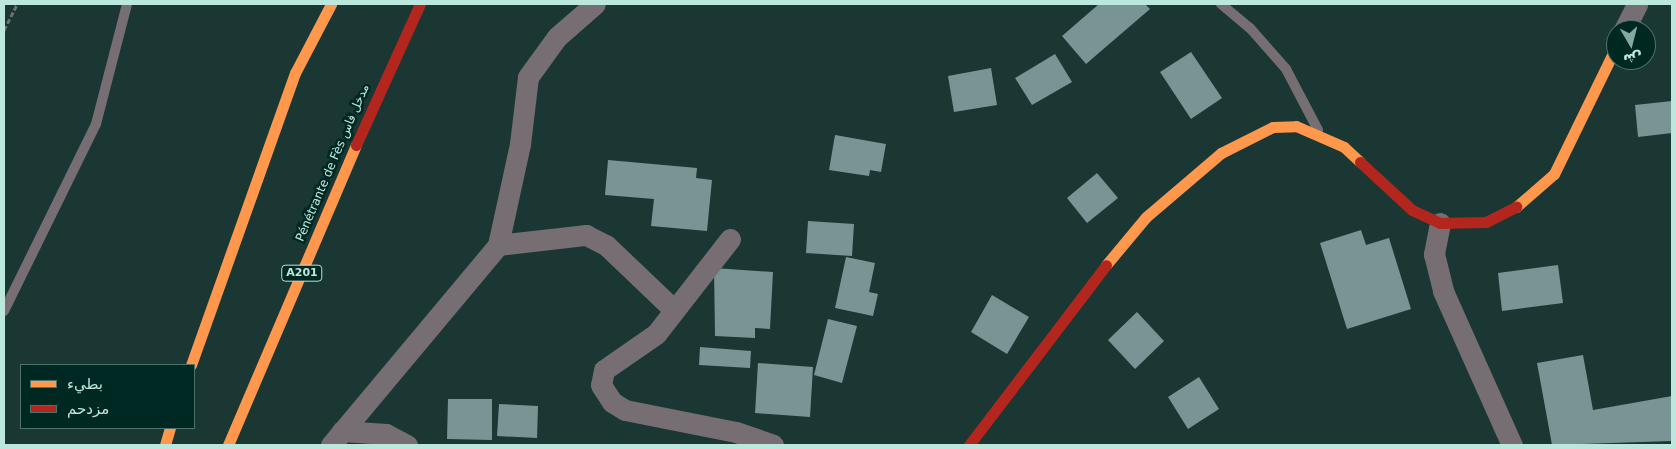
<!DOCTYPE html>
<html>
<head>
<meta charset="utf-8">
<style>
  body { margin:0 }
  #map { position:relative; width:1676px; height:449px; overflow:hidden; background:#1a3733; font-family:"DejaVu Sans",Cairo,sans-serif }
  div>[style] { position:absolute }
  [style*='--x'] { left:calc(var(--x)*1px); top:calc(var(--y)*1px); width:calc(var(--w)*1px); rotate:calc(var(--a)*1deg) }
  .building>* { inset:0; background:#799494 }
  .path>* { height:3px; margin-top:-1.5px; transform-origin:0; background:repeating-linear-gradient(90deg,#6c7071 0 5px,transparent 0 7.5px) }
  .lane>* { height:10px; margin:-5px; padding:0 5px; transform-origin:5px; border-radius:5px; background:#766e72 }
  .street>* { height:21px; margin:-10.5px; padding:0 10.5px; transform-origin:10.5px; border-radius:10.5px; background:#766e72 }
  .slow>* { height:11px; margin:-5.5px; padding:0 5.5px; transform-origin:5.5px; border-radius:5.5px; background:#ff974d }
  .jam>* { height:11px; margin:-5.5px; padding:0 5.5px; transform-origin:5.5px; border-radius:5.5px; background:#b3261e }
  span { translate:-50% -50%; white-space:nowrap; text-align:center; line-height:1.15; -webkit-text-stroke:5px #002822; paint-order:stroke }
  .shield-label span { padding:1px 4px; background:#002822; border:1px solid; border-radius:4px; -webkit-text-stroke-width:0 }
  .shield-label { font-size:11px; color:#bbe7dd; font-weight:700 }
  .street-label { font-size:12px; color:#bbe7dd }
  .frame { position:absolute; inset:0; border:5px solid #bbe7dd; pointer-events:none }
  .legend { position:absolute; left:20px; top:364px; width:175px; height:65px; box-sizing:border-box; background:#002822; border:1px solid #4b746d; margin:0; padding:6px 9px; list-style:none; font-size:15px; color:#bbe7dd }
  .legend li { display:flex; align-items:center; gap:10px; height:25px }
  .legend b { width:25px; border:1px solid #4b746d }
  .north { position:absolute; left:1606px; top:20px; width:50px; height:50px; box-sizing:border-box; background:#002822; border:1px solid #4b746d; border-radius:50%; rotate:172deg; font-size:14px; font-weight:700; line-height:20px; text-align:center; color:#bbe7dd }
  .north::after { content:''; display:block; margin:auto; width:18px; height:22px; background:#83a9a2; clip-path:polygon(50% 0,100% 100%,50% 72%,0 100%) }
</style>
</head>
<body>
<div id="map">
  <div class="building">
    <div style="clip-path:polygon(1099px 4px,1145px 4px,1150px 9px,1086px 64px,1062px 36px)"></div>
    <div style="clip-path:polygon(1191px 52px,1222px 98px,1191px 119px,1160px 72px)"></div>
    <div style="clip-path:polygon(1055px 54px,1072px 82px,1032px 105px,1015px 78px)"></div>
    <div style="clip-path:polygon(991px 68px,997px 105px,954px 112px,948px 76px)"></div>
    <div style="clip-path:polygon(1672px 101px,1672px 133px,1638px 137px,1635px 105px)"></div>
    <div style="clip-path:polygon(835px 135px,886px 144px,881px 172px,870px 170px,869px 176px,829px 170px)"></div>
    <div style="clip-path:polygon(608px 160px,697px 168px,696px 178px,712px 180px,707px 231px,651px 226px,654px 199px,605px 195px)"></div>
    <div style="clip-path:polygon(1097px 173px,1118px 198px,1087px 223px,1067px 198px)"></div>
    <div style="clip-path:polygon(808px 221px,854px 224px,852px 256px,806px 253px)"></div>
    <div style="clip-path:polygon(1361px 230px,1366px 245px,1389px 238px,1411px 309px,1347px 329px,1320px 243px)"></div>
    <div style="clip-path:polygon(846px 257px,875px 263px,869px 292px,878px 294px,873px 316px,835px 308px)"></div>
    <div style="clip-path:polygon(1558px 265px,1563px 303px,1502px 311px,1498px 273px)"></div>
    <div style="clip-path:polygon(714px 268px,773px 272px,770px 329px,755px 328px,755px 338px,715px 336px)"></div>
    <div style="clip-path:polygon(992px 295px,1029px 317px,1007px 354px,971px 332px)"></div>
    <div style="clip-path:polygon(1137px 312px,1164px 341px,1135px 369px,1108px 340px)"></div>
    <div style="clip-path:polygon(828px 319px,857px 326px,842px 383px,814px 375px)"></div>
    <div style="clip-path:polygon(700px 347px,751px 351px,750px 368px,699px 365px)"></div>
    <div style="clip-path:polygon(1583px 355px,1593px 410px,1672px 396px,1672px 441px,1552px 445px,1537px 363px)"></div>
    <div style="clip-path:polygon(758px 363px,813px 367px,810px 417px,755px 413px)"></div>
    <div style="clip-path:polygon(1199px 377px,1219px 409px,1188px 429px,1168px 397px)"></div>
    <div style="clip-path:polygon(448px 399px,492px 399px,492px 440px,447px 439px)"></div>
    <div style="clip-path:polygon(499px 404px,538px 406px,537px 438px,497px 436px)"></div>
  </div>
  <div class="path">
    <div style="--x:4;--y:30;--w:29;--a:-63"></div>
  </div>
  <div class="lane">
    <div style="--x:1221;--y:4;--w:38;--a:40"></div>
    <div style="--x:1250;--y:28;--w:55;--a:48.7"></div>
    <div style="--x:1286;--y:69;--w:69;--a:62.3"></div>
    <div style="--x:4;--y:311;--w:208;--a:-63.8"></div>
    <div style="--x:96;--y:124;--w:124;--a:-75.5"></div>
  </div>
  <div class="street">
    <div style="--x:1624;--y:30;--w:29;--a:-63"></div>
    <div style="--x:1440;--y:223;--w:32;--a:101"></div>
    <div style="--x:1434;--y:254;--w:38;--a:76"></div>
    <div style="--x:1443;--y:291;--w:169;--a:65.9"></div>
    <div style="--x:730;--y:239;--w:120;--a:127.9"></div>
    <div style="--x:656;--y:334;--w:63;--a:145.3"></div>
    <div style="--x:604;--y:370;--w:15;--a:101"></div>
    <div style="--x:601;--y:385;--w:20;--a:57"></div>
    <div style="--x:612;--y:402;--w:15;--a:32"></div>
    <div style="--x:625;--y:410;--w:113;--a:11.2"></div>
    <div style="--x:736;--y:432;--w:39;--a:19"></div>
    <div style="--x:498;--y:245;--w:89;--a:-6.5"></div>
    <div style="--x:586;--y:235;--w:22;--a:27"></div>
    <div style="--x:606;--y:245;--w:94;--a:43.7"></div>
    <div style="--x:342;--y:431;--w:44;--a:3.9"></div>
    <div style="--x:386;--y:434;--w:24;--a:28"></div>
    <div style="--x:331;--y:445;--w:261;--a:-50.1"></div>
    <div style="--x:498;--y:245;--w:103;--a:-77.7"></div>
    <div style="--x:520;--y:144;--w:67;--a:-83.2"></div>
    <div style="--x:528;--y:77;--w:49;--a:-54.1"></div>
    <div style="--x:557;--y:37;--w:50;--a:-41"></div>
  </div>
  <div class="slow">
    <div style="--x:1516;--y:207;--w:50;--a:-41"></div>
    <div style="--x:1554;--y:174;--w:141;--a:-64"></div>
    <div style="--x:1106;--y:265;--w:62;--a:-50.2"></div>
    <div style="--x:1146;--y:217;--w:99;--a:-40.5"></div>
    <div style="--x:1221;--y:153;--w:58;--a:-26.6"></div>
    <div style="--x:1273;--y:127;--w:23;--a:-2"></div>
    <div style="--x:1296;--y:126;--w:52;--a:23.6"></div>
    <div style="--x:1344;--y:147;--w:22;--a:43"></div>
    <div style="--x:191;--y:365;--w:310;--a:-70.4"></div>
    <div style="--x:295;--y:73;--w:78;--a:-62.4"></div>
    <div style="--x:165;--y:445;--w:18;--a:-74"></div>
    <div style="--x:228;--y:445;--w:326;--a:-66.9"></div>
  </div>
  <div class="jam">
    <div style="--x:356;--y:145;--w:155;--a:-65.6"></div>
    <div style="--x:1360;--y:162;--w:71;--a:42.7"></div>
    <div style="--x:1412;--y:210;--w:31;--a:25"></div>
    <div style="--x:1440;--y:223;--w:46;--a:-1.2"></div>
    <div style="--x:1486;--y:222;--w:34;--a:-27"></div>
    <div style="--x:969;--y:445;--w:226;--a:-52.7"></div>
  </div>
  <div class="shield-label">
    <span style="left:302px;top:273px">A201</span>
  </div>
  <div class="street-label">
    <span style="left:333px;top:163px;rotate:-67deg">Pénétrante de Fès مدخل فاس</span>
  </div>
  <div class="frame"></div>
  <ul class="legend">
  <li><b style="height:6px;background:#ff974d"></b>بطيء</li>
  <li><b style="height:6px;background:#b3261e"></b>مزدحم</li>
  </ul>
  <div class="north">ش</div>
</div>
</body>
</html>
